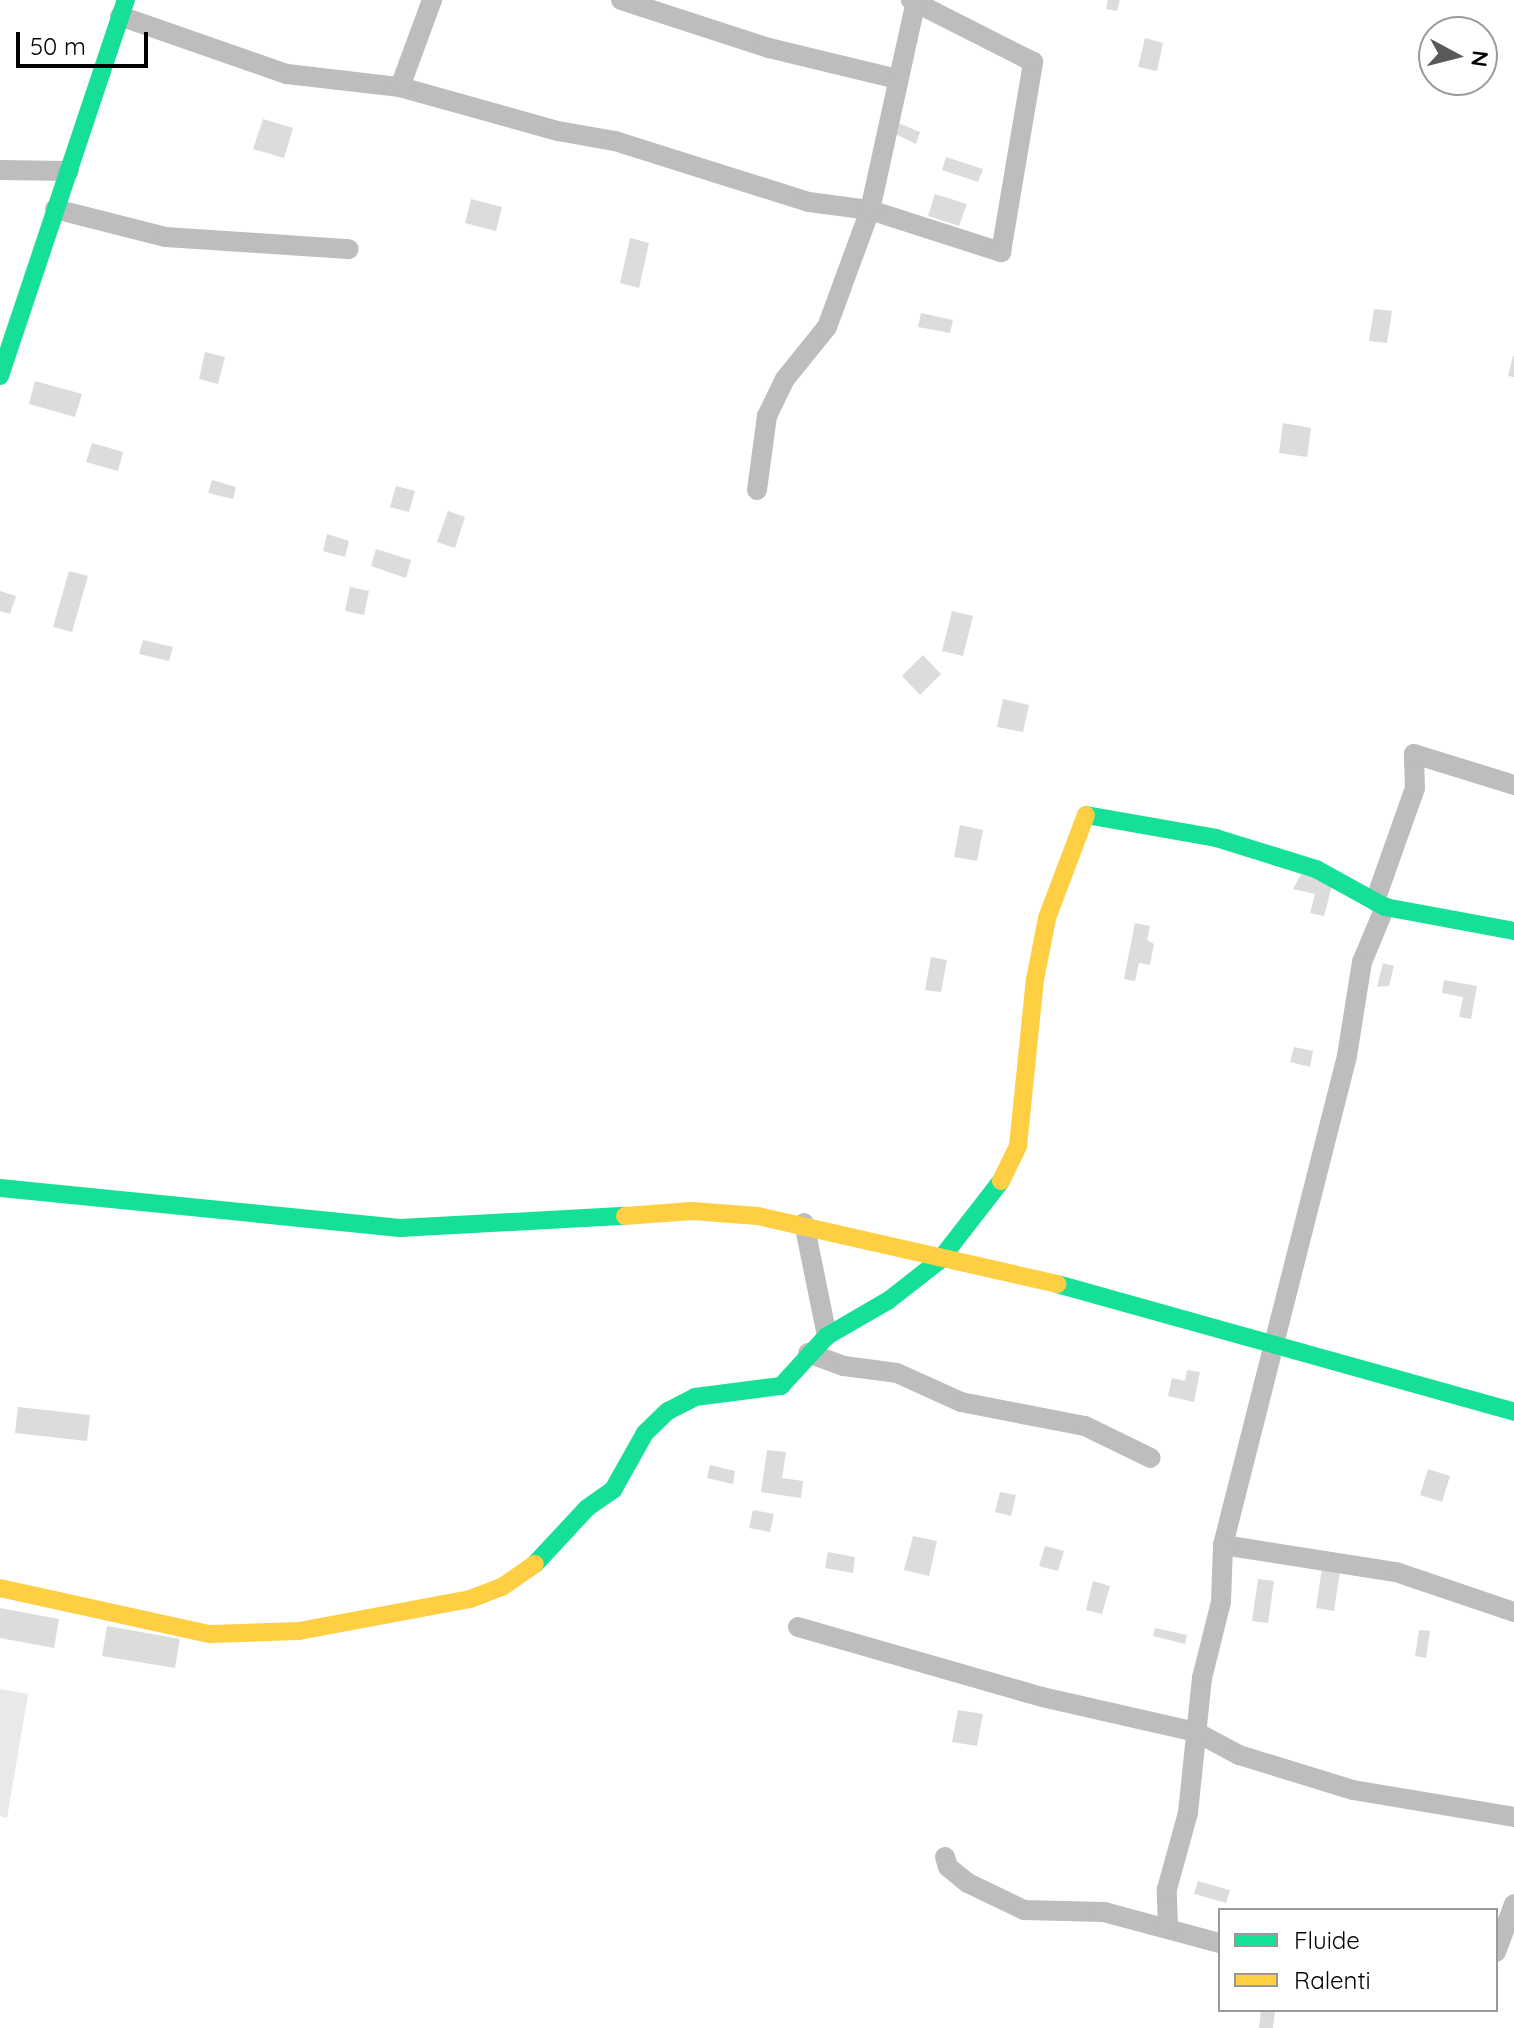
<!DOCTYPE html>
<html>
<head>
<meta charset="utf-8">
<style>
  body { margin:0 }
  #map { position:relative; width:1514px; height:2028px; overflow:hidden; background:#fff; font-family:Quicksand,sans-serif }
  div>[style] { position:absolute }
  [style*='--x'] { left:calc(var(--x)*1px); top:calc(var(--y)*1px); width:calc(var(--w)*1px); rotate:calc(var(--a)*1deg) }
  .green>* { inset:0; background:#e9e9e9 }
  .building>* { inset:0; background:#dcdcdc }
  .street>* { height:20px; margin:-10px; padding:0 10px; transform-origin:10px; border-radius:10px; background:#bdbdbd }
  .fast>* { height:18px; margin:-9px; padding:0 9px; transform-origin:9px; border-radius:9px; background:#16e098 }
  .slow>* { height:18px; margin:-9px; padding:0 9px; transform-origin:9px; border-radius:9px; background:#ffcf43 }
  span { translate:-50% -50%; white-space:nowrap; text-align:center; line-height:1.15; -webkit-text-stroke:8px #fff; paint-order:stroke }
  .legend { position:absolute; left:1218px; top:1908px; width:280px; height:104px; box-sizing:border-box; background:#fff; border:2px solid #999; margin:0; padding:10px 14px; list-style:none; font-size:24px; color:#000 }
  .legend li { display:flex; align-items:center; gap:16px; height:40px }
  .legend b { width:40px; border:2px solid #999 }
  .north { position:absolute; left:1418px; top:16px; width:80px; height:80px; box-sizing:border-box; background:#fff; border:2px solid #999; border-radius:50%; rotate:97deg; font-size:22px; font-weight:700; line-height:32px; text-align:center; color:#000 }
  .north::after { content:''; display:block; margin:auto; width:28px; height:36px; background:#595959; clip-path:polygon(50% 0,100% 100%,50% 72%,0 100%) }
  .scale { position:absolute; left:16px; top:32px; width:132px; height:36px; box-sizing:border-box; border:4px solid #000; border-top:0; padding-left:10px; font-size:24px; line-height:28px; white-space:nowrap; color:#000; -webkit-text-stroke:6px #fff; paint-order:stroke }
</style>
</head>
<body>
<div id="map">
  <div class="green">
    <div style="clip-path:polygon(0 1689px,28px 1694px,7px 1818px,0 1816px)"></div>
  </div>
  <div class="building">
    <div style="clip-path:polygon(1108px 0,1120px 0,1117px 11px,1106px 9px)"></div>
    <div style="clip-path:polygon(1145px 38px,1163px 43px,1157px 71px,1138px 67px)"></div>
    <div style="clip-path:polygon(263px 119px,293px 128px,284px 158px,253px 149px)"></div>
    <div style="clip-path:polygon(896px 122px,920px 132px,916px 144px,893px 133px)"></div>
    <div style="clip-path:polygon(946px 157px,983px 169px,978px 182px,942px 170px)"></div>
    <div style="clip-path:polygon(935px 194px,967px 204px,959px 226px,928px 216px)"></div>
    <div style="clip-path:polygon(471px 199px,502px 207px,496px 231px,465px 223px)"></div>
    <div style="clip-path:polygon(630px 238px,649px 243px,639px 288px,620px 283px)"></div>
    <div style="clip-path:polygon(1374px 309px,1392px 311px,1387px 343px,1369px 341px)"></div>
    <div style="clip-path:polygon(921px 313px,953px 320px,950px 333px,918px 327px)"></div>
    <div style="clip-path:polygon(205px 352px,225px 357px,218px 384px,199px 379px)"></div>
    <div style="clip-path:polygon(1513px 356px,1514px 356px,1514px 377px,1508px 376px)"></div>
    <div style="clip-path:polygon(35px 381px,82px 394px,75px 417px,29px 404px)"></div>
    <div style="clip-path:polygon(1283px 423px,1311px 428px,1307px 457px,1279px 453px)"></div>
    <div style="clip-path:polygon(92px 443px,123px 452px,118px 471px,86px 462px)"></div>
    <div style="clip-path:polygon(212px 480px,236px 487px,233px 499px,208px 493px)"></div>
    <div style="clip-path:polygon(396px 486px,415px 491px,409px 512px,390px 507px)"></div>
    <div style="clip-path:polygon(448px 511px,465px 517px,455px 548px,437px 542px)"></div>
    <div style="clip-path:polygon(327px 534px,349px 541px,345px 557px,323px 551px)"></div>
    <div style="clip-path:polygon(376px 549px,411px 560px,406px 578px,371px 566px)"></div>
    <div style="clip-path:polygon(69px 571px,88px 576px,72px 632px,53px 627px)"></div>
    <div style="clip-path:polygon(350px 587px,369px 591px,364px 615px,345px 611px)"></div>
    <div style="clip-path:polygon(0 591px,16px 596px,10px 614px,0 611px)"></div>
    <div style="clip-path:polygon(952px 611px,973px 616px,963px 656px,942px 651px)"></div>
    <div style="clip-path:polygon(143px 640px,173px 647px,169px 661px,139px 654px)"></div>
    <div style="clip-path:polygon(923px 655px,941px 674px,920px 695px,902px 676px)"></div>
    <div style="clip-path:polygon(1003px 699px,1029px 705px,1023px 732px,997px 727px)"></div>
    <div style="clip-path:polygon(960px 825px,983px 830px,977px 861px,954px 857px)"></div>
    <div style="clip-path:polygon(1301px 874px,1333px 882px,1324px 916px,1310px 913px,1315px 894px,1293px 889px)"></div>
    <div style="clip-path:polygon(1135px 923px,1150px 926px,1147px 940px,1154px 944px,1150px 965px,1139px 963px,1135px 981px,1124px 979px)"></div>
    <div style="clip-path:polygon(931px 957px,947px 960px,941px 992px,925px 990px)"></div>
    <div style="clip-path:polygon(1383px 963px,1394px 966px,1389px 986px,1377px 987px)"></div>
    <div style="clip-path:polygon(1444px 980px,1477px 986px,1471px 1019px,1459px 1017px,1463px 997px,1442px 993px)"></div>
    <div style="clip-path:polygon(1294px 1047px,1313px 1051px,1310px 1067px,1290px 1062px)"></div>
    <div style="clip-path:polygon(1187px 1370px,1200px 1372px,1194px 1402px,1168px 1396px,1172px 1378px,1185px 1381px)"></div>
    <div style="clip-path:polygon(18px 1407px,90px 1415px,87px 1441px,15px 1433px)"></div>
    <div style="clip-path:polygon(767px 1450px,786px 1452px,782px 1478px,803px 1481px,801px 1498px,761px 1492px)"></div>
    <div style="clip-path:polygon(710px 1465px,735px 1471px,733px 1484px,707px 1478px)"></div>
    <div style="clip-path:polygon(1428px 1469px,1450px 1476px,1442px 1502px,1420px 1495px)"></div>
    <div style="clip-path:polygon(1000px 1492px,1016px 1495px,1011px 1516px,995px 1512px)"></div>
    <div style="clip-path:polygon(753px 1510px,774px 1514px,770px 1532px,749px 1528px)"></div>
    <div style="clip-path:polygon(913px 1536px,937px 1541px,929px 1576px,904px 1570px)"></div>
    <div style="clip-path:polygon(1045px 1546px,1064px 1551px,1058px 1571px,1039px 1566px)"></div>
    <div style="clip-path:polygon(828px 1552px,855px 1557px,853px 1573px,825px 1568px)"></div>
    <div style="clip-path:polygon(1322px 1568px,1340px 1571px,1334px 1611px,1316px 1608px)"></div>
    <div style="clip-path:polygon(1258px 1579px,1274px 1581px,1268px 1623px,1252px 1621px)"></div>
    <div style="clip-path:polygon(1093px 1581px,1110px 1586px,1102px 1614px,1086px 1610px)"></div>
    <div style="clip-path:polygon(0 1608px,59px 1619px,54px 1648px,0 1638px)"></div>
    <div style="clip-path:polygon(107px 1626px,180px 1639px,175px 1668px,102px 1656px)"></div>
    <div style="clip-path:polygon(1155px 1628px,1187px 1635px,1185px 1644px,1153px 1636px)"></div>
    <div style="clip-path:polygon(1419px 1630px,1430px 1631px,1426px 1658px,1415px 1656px)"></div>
    <div style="clip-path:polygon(958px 1710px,983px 1714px,977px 1746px,952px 1742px)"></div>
    <div style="clip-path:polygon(1198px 1881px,1230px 1890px,1226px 1903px,1194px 1894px)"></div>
    <div style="clip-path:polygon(1261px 2010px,1275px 2012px,1273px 2028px,1259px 2028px)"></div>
  </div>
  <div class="street">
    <div style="--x:621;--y:0;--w:156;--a:18"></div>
    <div style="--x:769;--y:48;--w:132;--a:13.6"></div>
    <div style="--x:120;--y:16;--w:177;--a:19.2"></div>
    <div style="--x:287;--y:74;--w:114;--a:6.6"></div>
    <div style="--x:400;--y:87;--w:164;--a:15.6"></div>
    <div style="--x:558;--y:131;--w:58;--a:10"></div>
    <div style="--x:615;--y:141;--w:203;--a:17.5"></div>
    <div style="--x:809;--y:202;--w:62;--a:7.5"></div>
    <div style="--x:870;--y:210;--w:138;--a:17.8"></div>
    <div style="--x:1001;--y:252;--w:193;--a:-80.4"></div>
    <div style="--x:1033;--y:62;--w:137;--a:-153.1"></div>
    <div style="--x:400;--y:87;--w:93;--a:-69.8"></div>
    <div style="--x:0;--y:170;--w:69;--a:0.8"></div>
    <div style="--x:55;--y:209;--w:114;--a:14.2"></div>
    <div style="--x:166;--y:237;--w:183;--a:3.8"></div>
    <div style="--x:757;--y:490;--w:75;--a:-82.3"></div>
    <div style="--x:767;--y:416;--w:41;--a:-64.1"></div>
    <div style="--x:785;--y:379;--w:67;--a:-51.1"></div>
    <div style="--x:827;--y:327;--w:125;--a:-69.8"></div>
    <div style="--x:870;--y:210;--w:215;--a:-77.6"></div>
    <div style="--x:1375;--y:901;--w:120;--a:-70.5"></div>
    <div style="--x:1415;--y:788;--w:34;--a:-92"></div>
    <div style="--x:1414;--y:754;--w:105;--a:17.2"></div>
    <div style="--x:1385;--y:907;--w:60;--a:112.7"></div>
    <div style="--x:1362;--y:962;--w:95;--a:99.1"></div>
    <div style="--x:1347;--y:1056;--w:504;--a:104.23"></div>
    <div style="--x:1223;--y:1545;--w:175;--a:8.9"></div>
    <div style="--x:1396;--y:1572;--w:125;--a:18.7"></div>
    <div style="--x:804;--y:1223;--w:115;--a:78.5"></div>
    <div style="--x:808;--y:1353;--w:38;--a:20"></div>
    <div style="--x:844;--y:1366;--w:53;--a:7.5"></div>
    <div style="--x:897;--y:1373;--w:70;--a:24.4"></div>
    <div style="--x:961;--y:1402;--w:126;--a:11"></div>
    <div style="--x:1085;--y:1426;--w:73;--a:25.9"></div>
    <div style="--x:798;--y:1627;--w:254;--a:16"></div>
    <div style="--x:1042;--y:1697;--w:158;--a:12.8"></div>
    <div style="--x:1196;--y:1732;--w:49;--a:28.1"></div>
    <div style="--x:1239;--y:1755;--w:119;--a:17.1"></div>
    <div style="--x:1353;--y:1790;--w:163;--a:9.5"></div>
    <div style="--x:945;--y:1857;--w:10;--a:73"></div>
    <div style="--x:948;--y:1867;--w:26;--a:39"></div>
    <div style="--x:968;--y:1883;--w:62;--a:25.7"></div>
    <div style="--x:1024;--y:1910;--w:80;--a:1.4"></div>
    <div style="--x:1104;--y:1912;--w:120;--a:15"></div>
    <div style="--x:1168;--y:1927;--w:38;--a:-92"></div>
    <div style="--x:1167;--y:1889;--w:79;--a:-74.6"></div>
    <div style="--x:1188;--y:1813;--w:136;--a:-84.1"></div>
    <div style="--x:1202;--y:1678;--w:78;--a:-76"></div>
    <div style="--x:1221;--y:1602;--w:57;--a:-88"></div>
    <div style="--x:1496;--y:1952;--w:51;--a:-69.4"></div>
  </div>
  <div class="fast">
    <div style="--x:0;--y:376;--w:397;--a:-71.5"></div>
    <div style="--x:1086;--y:815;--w:132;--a:10"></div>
    <div style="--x:1216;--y:838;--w:105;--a:17.2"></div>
    <div style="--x:1316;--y:869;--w:79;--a:28.8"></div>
    <div style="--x:1385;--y:907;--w:131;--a:10.5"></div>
    <div style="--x:0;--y:1188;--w:402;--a:5.7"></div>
    <div style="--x:400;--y:1228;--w:225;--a:-3.1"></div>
    <div style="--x:1057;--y:1284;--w:475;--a:15.6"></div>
    <div style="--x:535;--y:1564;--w:76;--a:-47.1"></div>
    <div style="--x:587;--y:1508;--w:32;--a:-35"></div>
    <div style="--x:613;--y:1490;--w:65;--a:-60.7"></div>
    <div style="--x:645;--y:1433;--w:32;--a:-44"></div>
    <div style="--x:668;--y:1411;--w:30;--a:-27"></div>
    <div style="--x:695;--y:1397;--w:87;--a:-7.3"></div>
    <div style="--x:781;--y:1386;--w:68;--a:-47.4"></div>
    <div style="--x:827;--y:1336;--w:72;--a:-30.1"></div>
    <div style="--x:889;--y:1300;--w:63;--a:-38"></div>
    <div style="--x:939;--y:1261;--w:101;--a:-52.2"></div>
  </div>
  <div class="slow">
    <div style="--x:1001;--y:1181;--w:39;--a:-64"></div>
    <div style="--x:1018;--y:1146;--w:167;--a:-84.2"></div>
    <div style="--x:1035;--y:980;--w:63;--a:-79"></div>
    <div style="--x:1047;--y:918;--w:110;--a:-69.3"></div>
    <div style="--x:625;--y:1216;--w:67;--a:-4.3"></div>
    <div style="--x:692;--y:1211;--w:66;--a:4.3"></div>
    <div style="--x:758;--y:1216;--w:307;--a:12.8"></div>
    <div style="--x:0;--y:1588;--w:215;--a:12.4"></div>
    <div style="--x:210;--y:1634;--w:89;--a:-1.9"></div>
    <div style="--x:299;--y:1631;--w:174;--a:-10.6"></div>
    <div style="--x:470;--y:1599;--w:34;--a:-21"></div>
    <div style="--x:502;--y:1587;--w:40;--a:-34.9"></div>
  </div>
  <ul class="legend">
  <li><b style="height:10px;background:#16e098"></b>Fluide</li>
  <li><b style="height:10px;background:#ffcf43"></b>Ralenti</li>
  </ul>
  <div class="north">N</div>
  <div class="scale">50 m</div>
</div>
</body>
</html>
